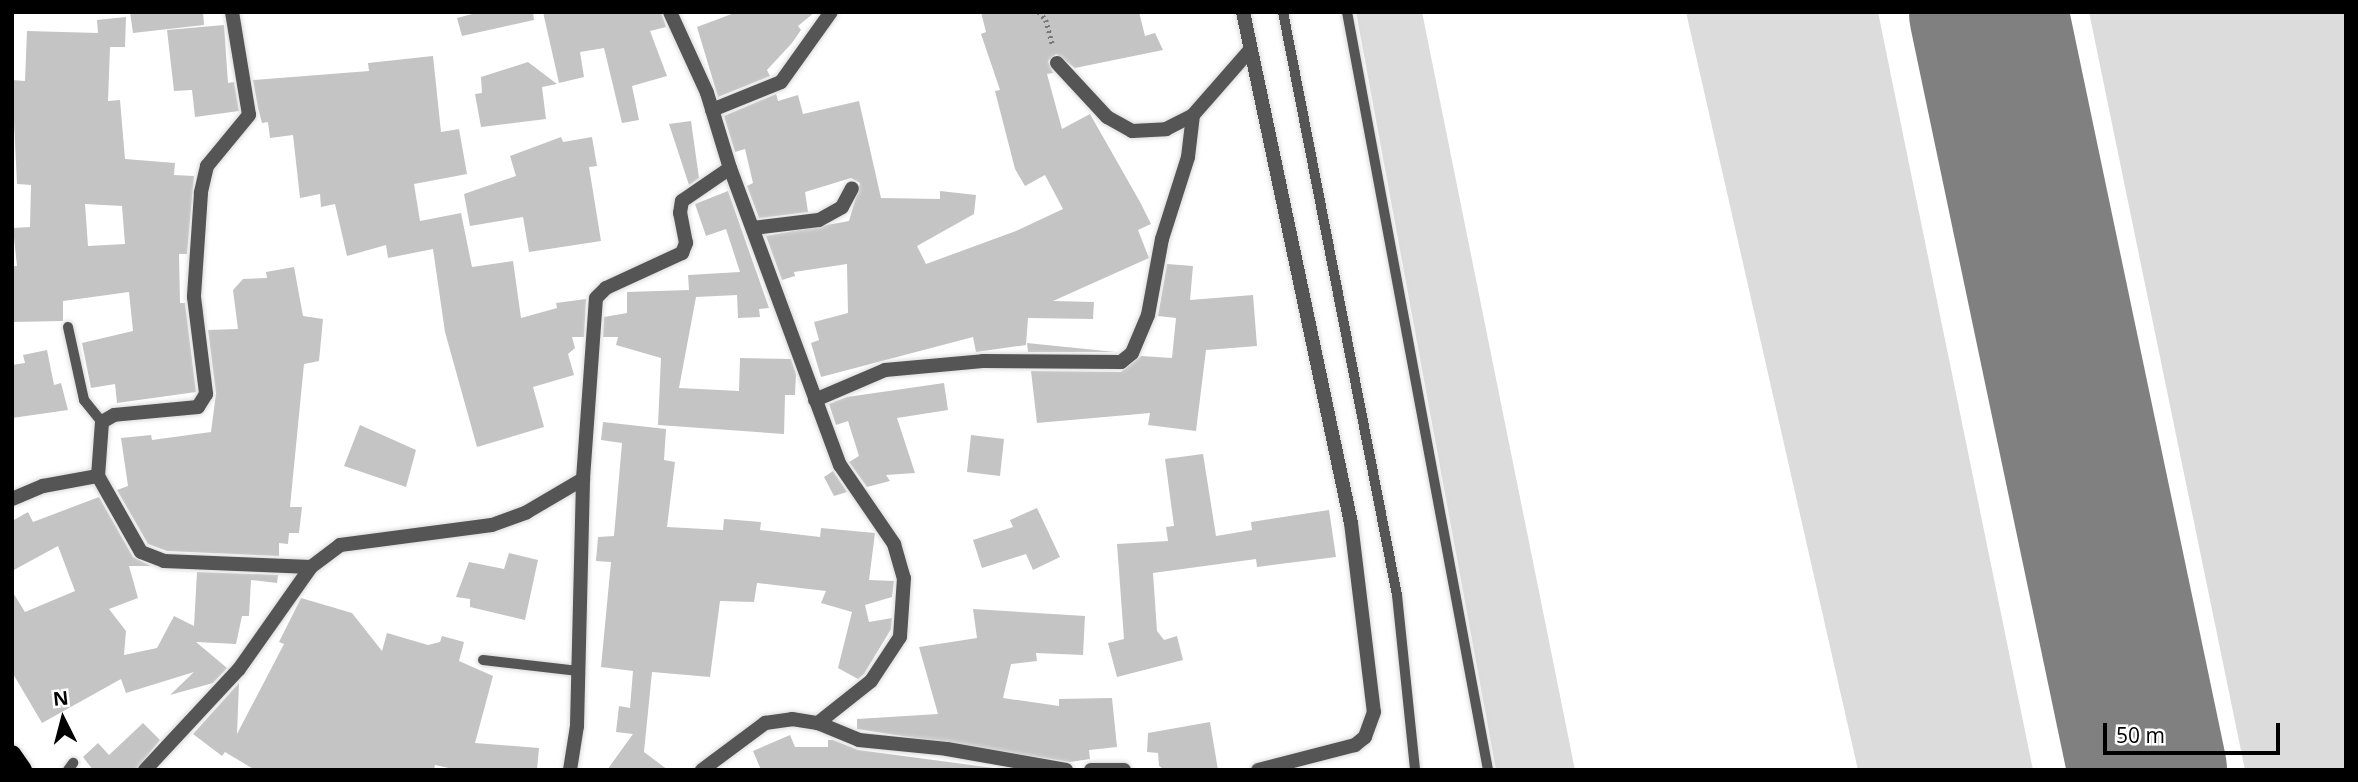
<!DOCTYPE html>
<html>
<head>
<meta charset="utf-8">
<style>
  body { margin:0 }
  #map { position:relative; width:2358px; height:782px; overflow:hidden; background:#fff; font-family:"Open Sans",sans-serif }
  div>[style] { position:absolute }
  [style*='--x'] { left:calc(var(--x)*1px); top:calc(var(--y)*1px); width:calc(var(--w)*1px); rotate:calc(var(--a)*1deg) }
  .green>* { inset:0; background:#dcdcdc }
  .runway>* { height:159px; margin:-79.5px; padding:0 79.5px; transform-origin:79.5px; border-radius:79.5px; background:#808080 }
  .building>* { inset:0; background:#c4c4c4 }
  .path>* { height:4.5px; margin-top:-2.25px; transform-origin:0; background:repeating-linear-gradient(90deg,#777 0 2px,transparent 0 5.5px) }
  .roads { filter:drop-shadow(0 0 2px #dbdbdb) drop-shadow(0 0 2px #dbdbdb) }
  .lane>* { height:10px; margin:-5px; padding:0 5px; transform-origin:5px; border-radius:5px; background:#555 }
  .street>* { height:14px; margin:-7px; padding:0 7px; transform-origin:7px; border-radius:7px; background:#555 }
  .primary>* { height:18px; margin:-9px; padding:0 9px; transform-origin:9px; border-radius:9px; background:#000 }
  span { translate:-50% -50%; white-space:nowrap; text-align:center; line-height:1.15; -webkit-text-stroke:5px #fff; paint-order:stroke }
  .frame { position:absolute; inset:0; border:14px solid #000; pointer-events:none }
  .north { position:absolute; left:28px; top:684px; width:70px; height:70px; -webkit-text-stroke:5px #fff; paint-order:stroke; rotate:354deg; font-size:19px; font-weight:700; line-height:28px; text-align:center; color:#000 }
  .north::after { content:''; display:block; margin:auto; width:24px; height:32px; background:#000; clip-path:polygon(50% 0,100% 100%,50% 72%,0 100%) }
  .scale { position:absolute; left:2103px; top:723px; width:177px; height:32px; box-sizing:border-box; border:4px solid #000; border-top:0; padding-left:9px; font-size:21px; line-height:24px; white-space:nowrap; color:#000; -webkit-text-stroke:5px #fff; paint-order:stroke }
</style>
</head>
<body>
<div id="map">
  <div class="green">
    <div style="clip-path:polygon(1356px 12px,1422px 12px,1575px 770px,1496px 770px)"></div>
    <div style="clip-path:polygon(1686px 12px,1878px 12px,2033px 770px,1858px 770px)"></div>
    <div style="clip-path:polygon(2089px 12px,2346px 12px,2346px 770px,2245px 770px)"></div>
  </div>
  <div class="runway">
    <div style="--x:1988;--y:12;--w:774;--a:78.15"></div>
  </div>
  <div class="building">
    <div style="clip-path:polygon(130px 12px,203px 12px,204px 25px,133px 33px)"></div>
    <div style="clip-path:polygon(480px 12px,533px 12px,534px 20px,462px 36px,457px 18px)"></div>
    <div style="clip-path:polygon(543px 12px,661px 12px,666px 27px,650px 31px,667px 76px,632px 86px,639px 120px,622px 123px,604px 48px,580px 52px,584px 77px,559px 83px)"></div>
    <div style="clip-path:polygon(737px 12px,815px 12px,798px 26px,801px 30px,792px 43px,767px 70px,770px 76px,718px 97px,697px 27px)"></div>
    <div style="clip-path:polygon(981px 12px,1139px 12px,1145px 36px,1155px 33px,1163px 50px,1075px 68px,1056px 54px,1048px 61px,1053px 73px,1047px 74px,1062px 129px,1090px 114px,1140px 202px,1151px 224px,1138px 230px,1149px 258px,1053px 301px,1094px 302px,1093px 319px,1028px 318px,1026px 345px,976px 352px,973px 337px,821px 377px,811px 343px,819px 340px,814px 322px,848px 313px,847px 264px,794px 272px,795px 276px,782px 280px,766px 236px,849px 221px,860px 183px,851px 178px,805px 192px,808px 212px,759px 218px,747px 186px,753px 183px,745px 149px,735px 152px,724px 116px,776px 94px,778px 101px,798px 95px,803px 114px,859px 101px,881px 198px,940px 199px,940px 191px,976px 195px,974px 214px,917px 246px,926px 264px,1016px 231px,1063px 209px,1045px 175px,1025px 186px,1015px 169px,995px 91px,1000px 90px,981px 34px,986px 32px)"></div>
    <div style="clip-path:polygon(evenodd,126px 17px,125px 47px,110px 47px,108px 101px,120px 100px,125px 159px,175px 163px,174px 175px,194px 176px,187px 254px,179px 254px,180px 303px,185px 303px,196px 392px,117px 403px,115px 384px,91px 388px,82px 343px,133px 331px,129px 292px,63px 301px,63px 321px,12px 322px,12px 266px,17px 266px,13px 228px,30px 227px,31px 185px,17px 184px,12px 80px,25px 81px,27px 31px,98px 33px,97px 20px,126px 17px,85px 204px,122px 206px,125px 244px,88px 246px,85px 204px)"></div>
    <div style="clip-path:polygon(224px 25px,228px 83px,234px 82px,239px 111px,195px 117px,192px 90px,174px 91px,167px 30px)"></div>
    <div style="clip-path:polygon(433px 56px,441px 132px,459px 129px,467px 174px,414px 184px,420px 221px,461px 213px,472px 267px,513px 261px,521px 318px,557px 308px,556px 303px,586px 299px,584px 337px,572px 337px,575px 348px,568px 354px,574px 375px,533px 387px,544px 427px,477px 447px,445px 332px,433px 249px,388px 258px,386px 245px,347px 256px,335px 204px,321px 207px,320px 194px,300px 198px,293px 135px,270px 138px,268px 122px,262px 123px,258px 108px,253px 80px,369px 71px,368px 63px)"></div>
    <div style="clip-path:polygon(528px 62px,557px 84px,542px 87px,546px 119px,481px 127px,475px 94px,482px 93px,481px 77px)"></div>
    <div style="clip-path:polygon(691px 121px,699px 178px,689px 185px,669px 124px)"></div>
    <div style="clip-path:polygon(561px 137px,563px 142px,592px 137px,597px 166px,589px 167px,601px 241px,529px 252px,523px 217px,470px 226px,464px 194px,516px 176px,510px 156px)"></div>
    <div style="clip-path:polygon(728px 191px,769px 308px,759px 309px,760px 317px,738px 318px,737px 295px,696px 297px,679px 388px,739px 391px,740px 358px,791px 359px,796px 374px,795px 395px,785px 395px,784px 434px,658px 425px,661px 358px,616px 345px,618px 337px,603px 337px,604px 317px,627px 313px,627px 292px,689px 290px,688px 275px,740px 272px,726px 229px,706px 236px,695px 204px)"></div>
    <div style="clip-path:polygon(1167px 264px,1193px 266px,1190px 300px,1253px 295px,1257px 346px,1206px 350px,1196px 431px,1148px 425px,1150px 413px,1037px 423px,1031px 371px,1121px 372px,1141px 356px,1172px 358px,1176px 318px,1158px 316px)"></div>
    <div style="clip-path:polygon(294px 267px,303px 316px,323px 319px,319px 361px,304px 364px,290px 507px,302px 507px,299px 533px,289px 533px,288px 544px,279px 543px,279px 556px,167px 551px,148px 544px,117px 490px,128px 486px,121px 438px,151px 435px,152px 440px,211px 432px,216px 393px,208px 330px,238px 329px,233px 290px,243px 279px,267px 278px,266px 272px)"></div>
    <div style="clip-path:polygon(1027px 343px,1115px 352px,1028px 352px)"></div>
    <div style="clip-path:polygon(47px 350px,54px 385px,61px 383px,68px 410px,12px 418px,12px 365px,25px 363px,23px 355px)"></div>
    <div style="clip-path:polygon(944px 383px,948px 410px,897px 418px,915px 473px,886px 475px,890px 481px,867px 487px,849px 462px,859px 456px,848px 421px,836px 425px,829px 404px,847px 397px)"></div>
    <div style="clip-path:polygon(603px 422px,666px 429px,664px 460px,675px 462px,667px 527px,723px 530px,724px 519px,761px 522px,760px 530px,820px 537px,821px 528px,875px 533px,869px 580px,894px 581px,892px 597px,865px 605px,869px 622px,892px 618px,891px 629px,864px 674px,858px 679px,838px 668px,852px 612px,821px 603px,826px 591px,757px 583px,754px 602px,720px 601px,710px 677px,652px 672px,644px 752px,668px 770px,607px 770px,633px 734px,616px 732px,619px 706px,630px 708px,633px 671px,601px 667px,611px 562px,596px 561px,598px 537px,614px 536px,622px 443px,601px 440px)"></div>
    <div style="clip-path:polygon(360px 425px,416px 450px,406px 487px,344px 466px)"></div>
    <div style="clip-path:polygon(971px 435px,1004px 439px,1000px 476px,967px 472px)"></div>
    <div style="clip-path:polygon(1203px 454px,1216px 536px,1252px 530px,1251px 522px,1329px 510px,1336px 557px,1257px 567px,1256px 559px,1153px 573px,1157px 631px,1164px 640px,1177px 636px,1183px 660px,1117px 677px,1108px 643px,1124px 639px,1117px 544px,1168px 541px,1166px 527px,1174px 526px,1165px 459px)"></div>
    <div style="clip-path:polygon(833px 471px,847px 492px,834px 496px,824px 477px)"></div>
    <div style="clip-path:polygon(99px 497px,133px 557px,151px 566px,129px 566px,138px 598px,109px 609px,126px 631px,124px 655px,157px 648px,174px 616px,194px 626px,197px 572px,278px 575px,277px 583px,251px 580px,249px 616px,242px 616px,236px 644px,196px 642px,227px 668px,213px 683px,170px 695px,194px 672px,126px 693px,121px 679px,42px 723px,12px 672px,12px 591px,25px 612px,75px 591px,58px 546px,12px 571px,12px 521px,28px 512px,33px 522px)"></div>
    <div style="clip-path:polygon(1037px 508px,1060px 557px,1033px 570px,1026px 554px,982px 568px,973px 540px,1013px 527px,1010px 520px)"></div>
    <div style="clip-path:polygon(509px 553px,538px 560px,525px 620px,470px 607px,470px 599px,456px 597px,469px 562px,504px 569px)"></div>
    <div style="clip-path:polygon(301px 598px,352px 613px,382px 651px,387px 633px,428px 645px,440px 642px,442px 636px,464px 642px,459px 661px,493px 676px,475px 743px,539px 748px,537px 770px,458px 770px,435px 765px,434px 770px,255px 770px,225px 752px,222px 756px,193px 734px,239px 683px,237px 734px,284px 644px,279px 642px)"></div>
    <div style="clip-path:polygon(973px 609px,1085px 616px,1083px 655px,1036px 653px,1037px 661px,1011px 664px,1003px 698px,1059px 706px,1059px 699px,1112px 698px,1117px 747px,1089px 750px,1090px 759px,1070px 762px,857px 729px,857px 719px,938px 714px,919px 647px,977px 638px)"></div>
    <div style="clip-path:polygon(1210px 722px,1218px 770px,1165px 770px,1159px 766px,1158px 753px,1147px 752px,1148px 733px)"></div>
    <div style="clip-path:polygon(143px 723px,160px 740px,136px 770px,93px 770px,83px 757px,98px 743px,109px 755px)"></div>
    <div style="clip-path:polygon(790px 735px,795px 747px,828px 747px,828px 740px,833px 740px,858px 750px,1009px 770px,761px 770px,753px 751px)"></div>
  </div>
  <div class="path">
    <div style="--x:1039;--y:12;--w:11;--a:49"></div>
    <div style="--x:1046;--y:20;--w:27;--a:75"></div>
  </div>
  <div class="roads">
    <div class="lane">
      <div style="--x:1283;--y:12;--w:594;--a:78.94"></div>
      <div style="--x:1397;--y:595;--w:176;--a:84.1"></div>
      <div style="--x:1347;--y:12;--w:771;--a:79.46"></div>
      <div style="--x:68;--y:327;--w:75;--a:77.6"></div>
      <div style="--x:84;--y:400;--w:28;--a:51"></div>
      <div style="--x:483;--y:660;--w:96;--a:6.6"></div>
      <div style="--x:68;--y:770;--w:9;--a:-54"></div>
    </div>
    <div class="street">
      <div style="--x:232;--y:12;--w:104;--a:80.6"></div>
      <div style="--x:249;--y:115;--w:66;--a:129.5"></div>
      <div style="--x:207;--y:166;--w:28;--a:103"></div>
      <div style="--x:201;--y:193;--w:104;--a:93.9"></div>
      <div style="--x:194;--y:297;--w:98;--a:82.9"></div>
      <div style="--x:206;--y:394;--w:15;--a:122"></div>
      <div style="--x:198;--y:407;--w:84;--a:174.6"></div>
      <div style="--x:114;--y:415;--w:14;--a:150"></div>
      <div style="--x:102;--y:422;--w:54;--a:94.2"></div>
      <div style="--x:98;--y:476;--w:87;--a:60.5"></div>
      <div style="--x:141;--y:552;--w:25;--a:21"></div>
      <div style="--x:164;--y:561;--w:147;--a:2.3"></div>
      <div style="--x:311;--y:567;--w:36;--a:-37"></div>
      <div style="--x:340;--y:545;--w:153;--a:-7.5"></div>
      <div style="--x:492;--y:525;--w:37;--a:-20"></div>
      <div style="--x:527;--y:512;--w:65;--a:-30.5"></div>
      <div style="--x:670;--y:12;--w:89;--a:65.4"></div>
      <div style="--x:707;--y:93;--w:78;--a:73"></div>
      <div style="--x:730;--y:168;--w:317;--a:69.7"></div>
      <div style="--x:840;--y:465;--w:96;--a:55.6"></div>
      <div style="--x:894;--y:544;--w:35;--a:74"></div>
      <div style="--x:904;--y:578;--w:59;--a:93.9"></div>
      <div style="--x:900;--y:637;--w:53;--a:123.4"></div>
      <div style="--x:871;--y:681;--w:68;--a:141.6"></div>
      <div style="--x:1243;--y:12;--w:522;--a:78.07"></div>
      <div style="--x:1351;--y:523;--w:190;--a:83.1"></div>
      <div style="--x:1374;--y:712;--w:27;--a:110"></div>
      <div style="--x:1365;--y:737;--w:13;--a:141"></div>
      <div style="--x:1355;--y:745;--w:100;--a:165.5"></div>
      <div style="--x:1057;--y:63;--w:74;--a:47.2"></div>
      <div style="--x:1107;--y:117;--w:29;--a:29"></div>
      <div style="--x:1132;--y:131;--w:34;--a:-3"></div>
      <div style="--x:1166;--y:129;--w:30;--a:-27"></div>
      <div style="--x:712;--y:110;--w:74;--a:-22.1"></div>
      <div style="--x:781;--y:82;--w:86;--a:-54.5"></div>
      <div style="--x:753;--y:228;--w:66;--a:-6.9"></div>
      <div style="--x:819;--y:220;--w:26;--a:-29"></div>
      <div style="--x:842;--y:207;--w:21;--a:-62"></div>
      <div style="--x:815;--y:400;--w:76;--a:-23.2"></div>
      <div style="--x:885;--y:370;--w:98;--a:-5.2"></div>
      <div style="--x:983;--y:361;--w:138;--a:0.4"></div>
      <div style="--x:1121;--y:362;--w:14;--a:-39"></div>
      <div style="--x:1132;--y:353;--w:41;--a:-67.2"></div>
      <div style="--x:1148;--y:315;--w:77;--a:-79.6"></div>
      <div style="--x:1162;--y:239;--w:86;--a:-72.4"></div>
      <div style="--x:1188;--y:157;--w:42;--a:-83.2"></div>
      <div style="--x:1193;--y:115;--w:86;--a:-48.8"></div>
      <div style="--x:12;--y:499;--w:34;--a:-23"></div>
      <div style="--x:43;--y:486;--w:56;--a:-10.3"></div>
      <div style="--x:145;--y:770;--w:138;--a:-47.1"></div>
      <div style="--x:239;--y:669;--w:125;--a:-54.8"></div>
      <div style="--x:570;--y:770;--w:45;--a:-81"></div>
      <div style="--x:577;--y:726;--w:247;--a:-88.6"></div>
      <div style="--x:583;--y:479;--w:181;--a:-85.9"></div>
      <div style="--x:596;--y:298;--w:14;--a:-45"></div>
      <div style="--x:606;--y:288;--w:84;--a:-24.7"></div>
      <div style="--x:682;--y:253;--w:11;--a:-68"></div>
      <div style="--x:686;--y:243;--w:31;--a:-101"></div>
      <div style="--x:680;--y:213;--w:12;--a:-81"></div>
      <div style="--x:682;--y:201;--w:58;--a:-34.5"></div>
      <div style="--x:702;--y:770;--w:79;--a:-36.7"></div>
      <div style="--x:765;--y:723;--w:27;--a:-8"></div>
      <div style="--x:792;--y:719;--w:26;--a:9"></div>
      <div style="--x:818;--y:723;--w:44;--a:22.5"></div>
      <div style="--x:859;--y:740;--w:88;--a:5.8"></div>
      <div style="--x:947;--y:749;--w:121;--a:10"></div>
      <div style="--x:1091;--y:770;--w:33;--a:0"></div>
    </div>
    <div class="primary">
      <div style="--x:12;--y:754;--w:19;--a:55"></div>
    </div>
  </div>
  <div class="frame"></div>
  <div class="north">N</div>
  <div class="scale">50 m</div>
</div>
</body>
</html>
